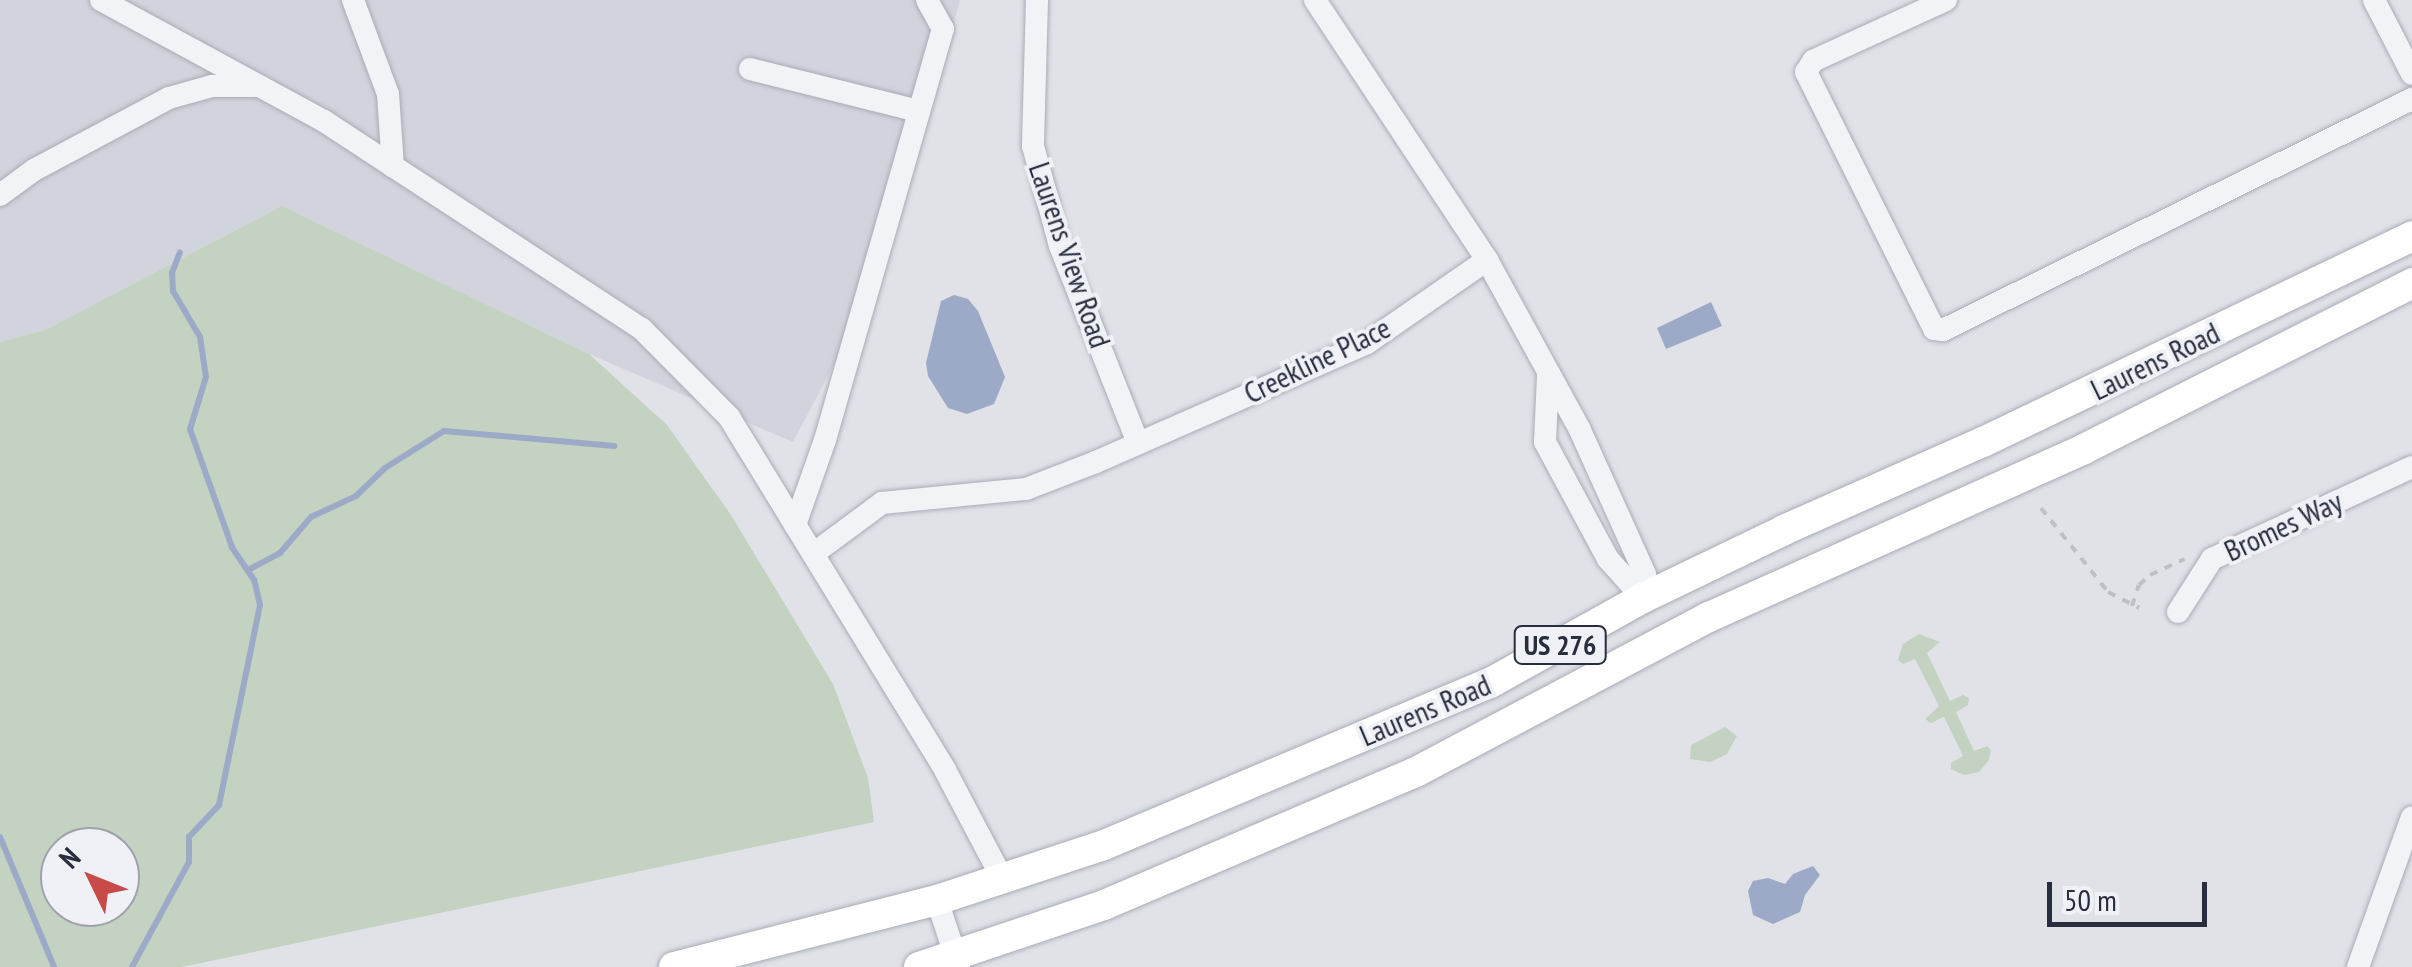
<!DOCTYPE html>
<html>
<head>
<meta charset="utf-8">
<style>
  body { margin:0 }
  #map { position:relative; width:2412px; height:967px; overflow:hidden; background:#e0e2e8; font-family:"PT Sans Narrow",sans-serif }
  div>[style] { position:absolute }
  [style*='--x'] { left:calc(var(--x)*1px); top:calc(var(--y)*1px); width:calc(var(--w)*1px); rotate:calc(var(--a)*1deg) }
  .built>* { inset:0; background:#d2d4dd }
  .green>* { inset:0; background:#c3d2c1 }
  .water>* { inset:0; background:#9caac7 }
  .stream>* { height:6px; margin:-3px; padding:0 3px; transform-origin:3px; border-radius:3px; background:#9caac7 }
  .path>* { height:4px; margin-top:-2px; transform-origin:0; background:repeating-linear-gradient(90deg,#bec0c7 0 8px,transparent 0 16px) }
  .roads { filter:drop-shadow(0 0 2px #a9acb5) drop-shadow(0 0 2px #a9acb5) }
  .minor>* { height:22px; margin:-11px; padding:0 11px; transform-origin:11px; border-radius:11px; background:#f2f3f7 }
  .major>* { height:30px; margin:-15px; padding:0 15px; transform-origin:15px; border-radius:15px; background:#fff }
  span { translate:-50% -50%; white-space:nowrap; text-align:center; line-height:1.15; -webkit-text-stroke:8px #eff1f6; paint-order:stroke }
  .shield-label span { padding:2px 8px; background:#eff1f6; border:2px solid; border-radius:8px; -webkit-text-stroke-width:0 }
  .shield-label { font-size:28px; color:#292e3f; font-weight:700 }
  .street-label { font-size:30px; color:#292e3f }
  .north { position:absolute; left:40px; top:827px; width:100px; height:100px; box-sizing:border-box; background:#eff1f6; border:2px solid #a0a3ad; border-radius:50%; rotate:313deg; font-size:28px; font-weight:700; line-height:40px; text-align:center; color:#292e3f }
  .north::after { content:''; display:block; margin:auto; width:35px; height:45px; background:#c94b49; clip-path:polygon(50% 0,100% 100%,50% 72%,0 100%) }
  .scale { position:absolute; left:2047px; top:882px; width:160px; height:45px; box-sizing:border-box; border:5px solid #292e3f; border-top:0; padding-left:12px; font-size:30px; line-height:35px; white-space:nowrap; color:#292e3f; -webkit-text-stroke:8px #eff1f6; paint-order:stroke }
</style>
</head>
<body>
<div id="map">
  <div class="built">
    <div style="clip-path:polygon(0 0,960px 0,884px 270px,793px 442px,589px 354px,282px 206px,45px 330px,0 342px)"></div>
  </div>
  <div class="green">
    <div style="clip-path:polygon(evenodd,282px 206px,589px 354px,667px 425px,731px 515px,833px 684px,868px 778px,874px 822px,182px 967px,0 967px,0 342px,45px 330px,282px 206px,120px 847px,120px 907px,60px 907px,60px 847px,120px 847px)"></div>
    <div style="clip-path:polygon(1919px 634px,1940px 642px,1927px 653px,1950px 701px,1963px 695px,1969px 698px,1968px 705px,1956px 712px,1974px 751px,1987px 746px,1991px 750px,1989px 760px,1979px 772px,1964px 775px,1951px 769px,1951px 763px,1963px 756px,1944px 717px,1931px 723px,1925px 719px,1939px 706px,1915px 659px,1903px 664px,1898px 660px,1903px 644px)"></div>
    <div style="clip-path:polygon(1725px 727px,1737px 736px,1727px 754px,1710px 762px,1690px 759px,1691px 745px)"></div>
  </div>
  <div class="water">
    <div style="clip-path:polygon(954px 295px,968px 299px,978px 311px,1005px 377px,994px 404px,967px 414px,948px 408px,928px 376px,926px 363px,941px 301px)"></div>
    <div style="clip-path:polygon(1711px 302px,1722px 326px,1666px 349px,1657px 328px)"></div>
    <div style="clip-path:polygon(1813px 866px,1820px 875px,1805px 895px,1800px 912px,1773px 924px,1753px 915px,1748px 891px,1753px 881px,1768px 878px,1785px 884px,1793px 874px)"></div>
  </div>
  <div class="stream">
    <div style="--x:248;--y:570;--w:36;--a:-28"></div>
    <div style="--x:280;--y:553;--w:48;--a:-49.3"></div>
    <div style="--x:311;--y:517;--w:50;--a:-25"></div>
    <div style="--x:356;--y:496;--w:40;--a:-44"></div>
    <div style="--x:385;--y:468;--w:70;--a:-32.1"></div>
    <div style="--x:444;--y:431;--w:171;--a:5"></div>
    <div style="--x:0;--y:837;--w:141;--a:67.4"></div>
    <div style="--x:132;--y:967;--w:119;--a:-61.5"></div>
    <div style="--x:189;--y:862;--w:25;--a:-90"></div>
    <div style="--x:189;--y:837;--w:44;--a:-46.8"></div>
    <div style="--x:219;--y:805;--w:204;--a:-78.4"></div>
    <div style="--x:260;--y:605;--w:26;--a:-103"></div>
    <div style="--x:254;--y:580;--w:40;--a:-124"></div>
    <div style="--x:232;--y:547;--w:125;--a:-109.6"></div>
    <div style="--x:190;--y:429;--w:54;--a:-72.9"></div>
    <div style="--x:206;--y:377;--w:40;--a:-98.5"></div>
    <div style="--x:200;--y:337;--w:53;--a:-120.4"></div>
    <div style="--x:173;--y:291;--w:18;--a:-93"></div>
    <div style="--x:172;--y:273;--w:22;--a:-69"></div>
  </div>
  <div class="path">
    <div style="--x:2041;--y:508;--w:107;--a:51.4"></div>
    <div style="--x:2108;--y:592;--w:35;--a:27"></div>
    <div style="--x:2132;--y:606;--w:22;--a:-72"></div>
    <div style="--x:2139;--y:585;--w:15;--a:-42"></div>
    <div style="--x:2150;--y:575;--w:38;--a:-25"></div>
  </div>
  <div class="roads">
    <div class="minor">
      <div style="--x:101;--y:0;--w:254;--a:28.5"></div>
      <div style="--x:324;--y:121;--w:380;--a:33.2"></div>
      <div style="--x:642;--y:329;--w:124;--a:45.3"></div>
      <div style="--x:729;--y:417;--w:414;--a:58.5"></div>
      <div style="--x:945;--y:770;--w:122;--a:62.2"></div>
      <div style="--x:353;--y:0;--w:100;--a:69.6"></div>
      <div style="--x:388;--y:94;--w:73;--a:86.1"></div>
      <div style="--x:1037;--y:0;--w:146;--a:91.6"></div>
      <div style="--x:1033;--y:146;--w:104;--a:74.9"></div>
      <div style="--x:1060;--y:246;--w:212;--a:68.4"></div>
      <div style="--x:1315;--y:0;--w:312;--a:56.5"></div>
      <div style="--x:1487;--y:260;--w:192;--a:61.3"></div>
      <div style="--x:1579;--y:428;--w:160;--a:65.7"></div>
      <div style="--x:1645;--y:574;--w:24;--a:95"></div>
      <div style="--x:1946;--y:0;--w:146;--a:155.4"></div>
      <div style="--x:1813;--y:61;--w:13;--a:122"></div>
      <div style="--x:1806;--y:72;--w:287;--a:63.5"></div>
      <div style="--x:1934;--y:329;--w:9;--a:6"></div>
      <div style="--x:1943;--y:330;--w:523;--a:-26.22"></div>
      <div style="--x:2374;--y:0;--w:83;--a:62.8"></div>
      <div style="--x:750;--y:69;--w:174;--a:14"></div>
      <div style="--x:0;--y:195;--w:42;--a:-36.3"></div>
      <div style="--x:34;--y:170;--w:153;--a:-28.1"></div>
      <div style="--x:169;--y:98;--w:45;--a:-15.6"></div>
      <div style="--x:212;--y:86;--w:43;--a:0"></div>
      <div style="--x:1548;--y:376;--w:66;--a:92.6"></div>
      <div style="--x:1545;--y:442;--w:133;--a:61.7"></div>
      <div style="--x:1608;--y:559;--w:52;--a:48.1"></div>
      <div style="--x:795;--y:525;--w:90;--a:-70.6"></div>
      <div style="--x:825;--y:440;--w:428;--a:-74"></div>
      <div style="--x:943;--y:29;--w:33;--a:-119"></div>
      <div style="--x:813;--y:554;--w:86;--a:-36.5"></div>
      <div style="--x:882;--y:503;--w:145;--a:-5.6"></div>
      <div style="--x:1026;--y:489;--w:75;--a:-21.1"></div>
      <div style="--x:1096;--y:462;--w:296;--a:-23.7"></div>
      <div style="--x:1367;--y:343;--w:146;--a:-34.7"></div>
      <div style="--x:2178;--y:612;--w:63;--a:-57.3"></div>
      <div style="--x:2212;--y:559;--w:220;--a:-24.7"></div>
      <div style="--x:937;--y:900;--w:71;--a:71.8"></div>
      <div style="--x:2358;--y:967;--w:159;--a:-70.2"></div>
    </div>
    <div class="major">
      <div style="--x:674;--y:967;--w:271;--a:-14.3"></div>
      <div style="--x:937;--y:900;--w:176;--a:-18.2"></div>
      <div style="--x:1104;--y:845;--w:419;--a:-22.8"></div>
      <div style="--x:1490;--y:683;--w:175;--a:-29.1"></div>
      <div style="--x:1643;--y:598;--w:157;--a:-25.7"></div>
      <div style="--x:1784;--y:530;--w:218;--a:-23.9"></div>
      <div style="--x:1983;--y:442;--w:476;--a:-25.6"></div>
      <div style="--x:919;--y:967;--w:195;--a:-18.5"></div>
      <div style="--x:1104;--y:905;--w:339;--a:-23.1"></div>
      <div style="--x:1416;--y:772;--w:331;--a:-27.9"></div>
      <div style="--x:1709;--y:617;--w:411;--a:-24.1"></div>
      <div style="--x:2084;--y:449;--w:368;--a:-26.8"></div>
    </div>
  </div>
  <div class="shield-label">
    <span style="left:1560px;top:645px">US 276</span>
  </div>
  <div class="street-label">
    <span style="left:1070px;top:255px;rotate:71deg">Laurens View Road</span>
    <span style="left:1317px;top:360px;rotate:-26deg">Creekline Place</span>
    <span style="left:2155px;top:361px;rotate:-26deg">Laurens Road</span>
    <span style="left:2283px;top:526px;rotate:-25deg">Bromes Way</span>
    <span style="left:1425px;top:710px;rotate:-23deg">Laurens Road</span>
  </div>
  <div class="north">N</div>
  <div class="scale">50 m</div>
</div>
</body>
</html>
